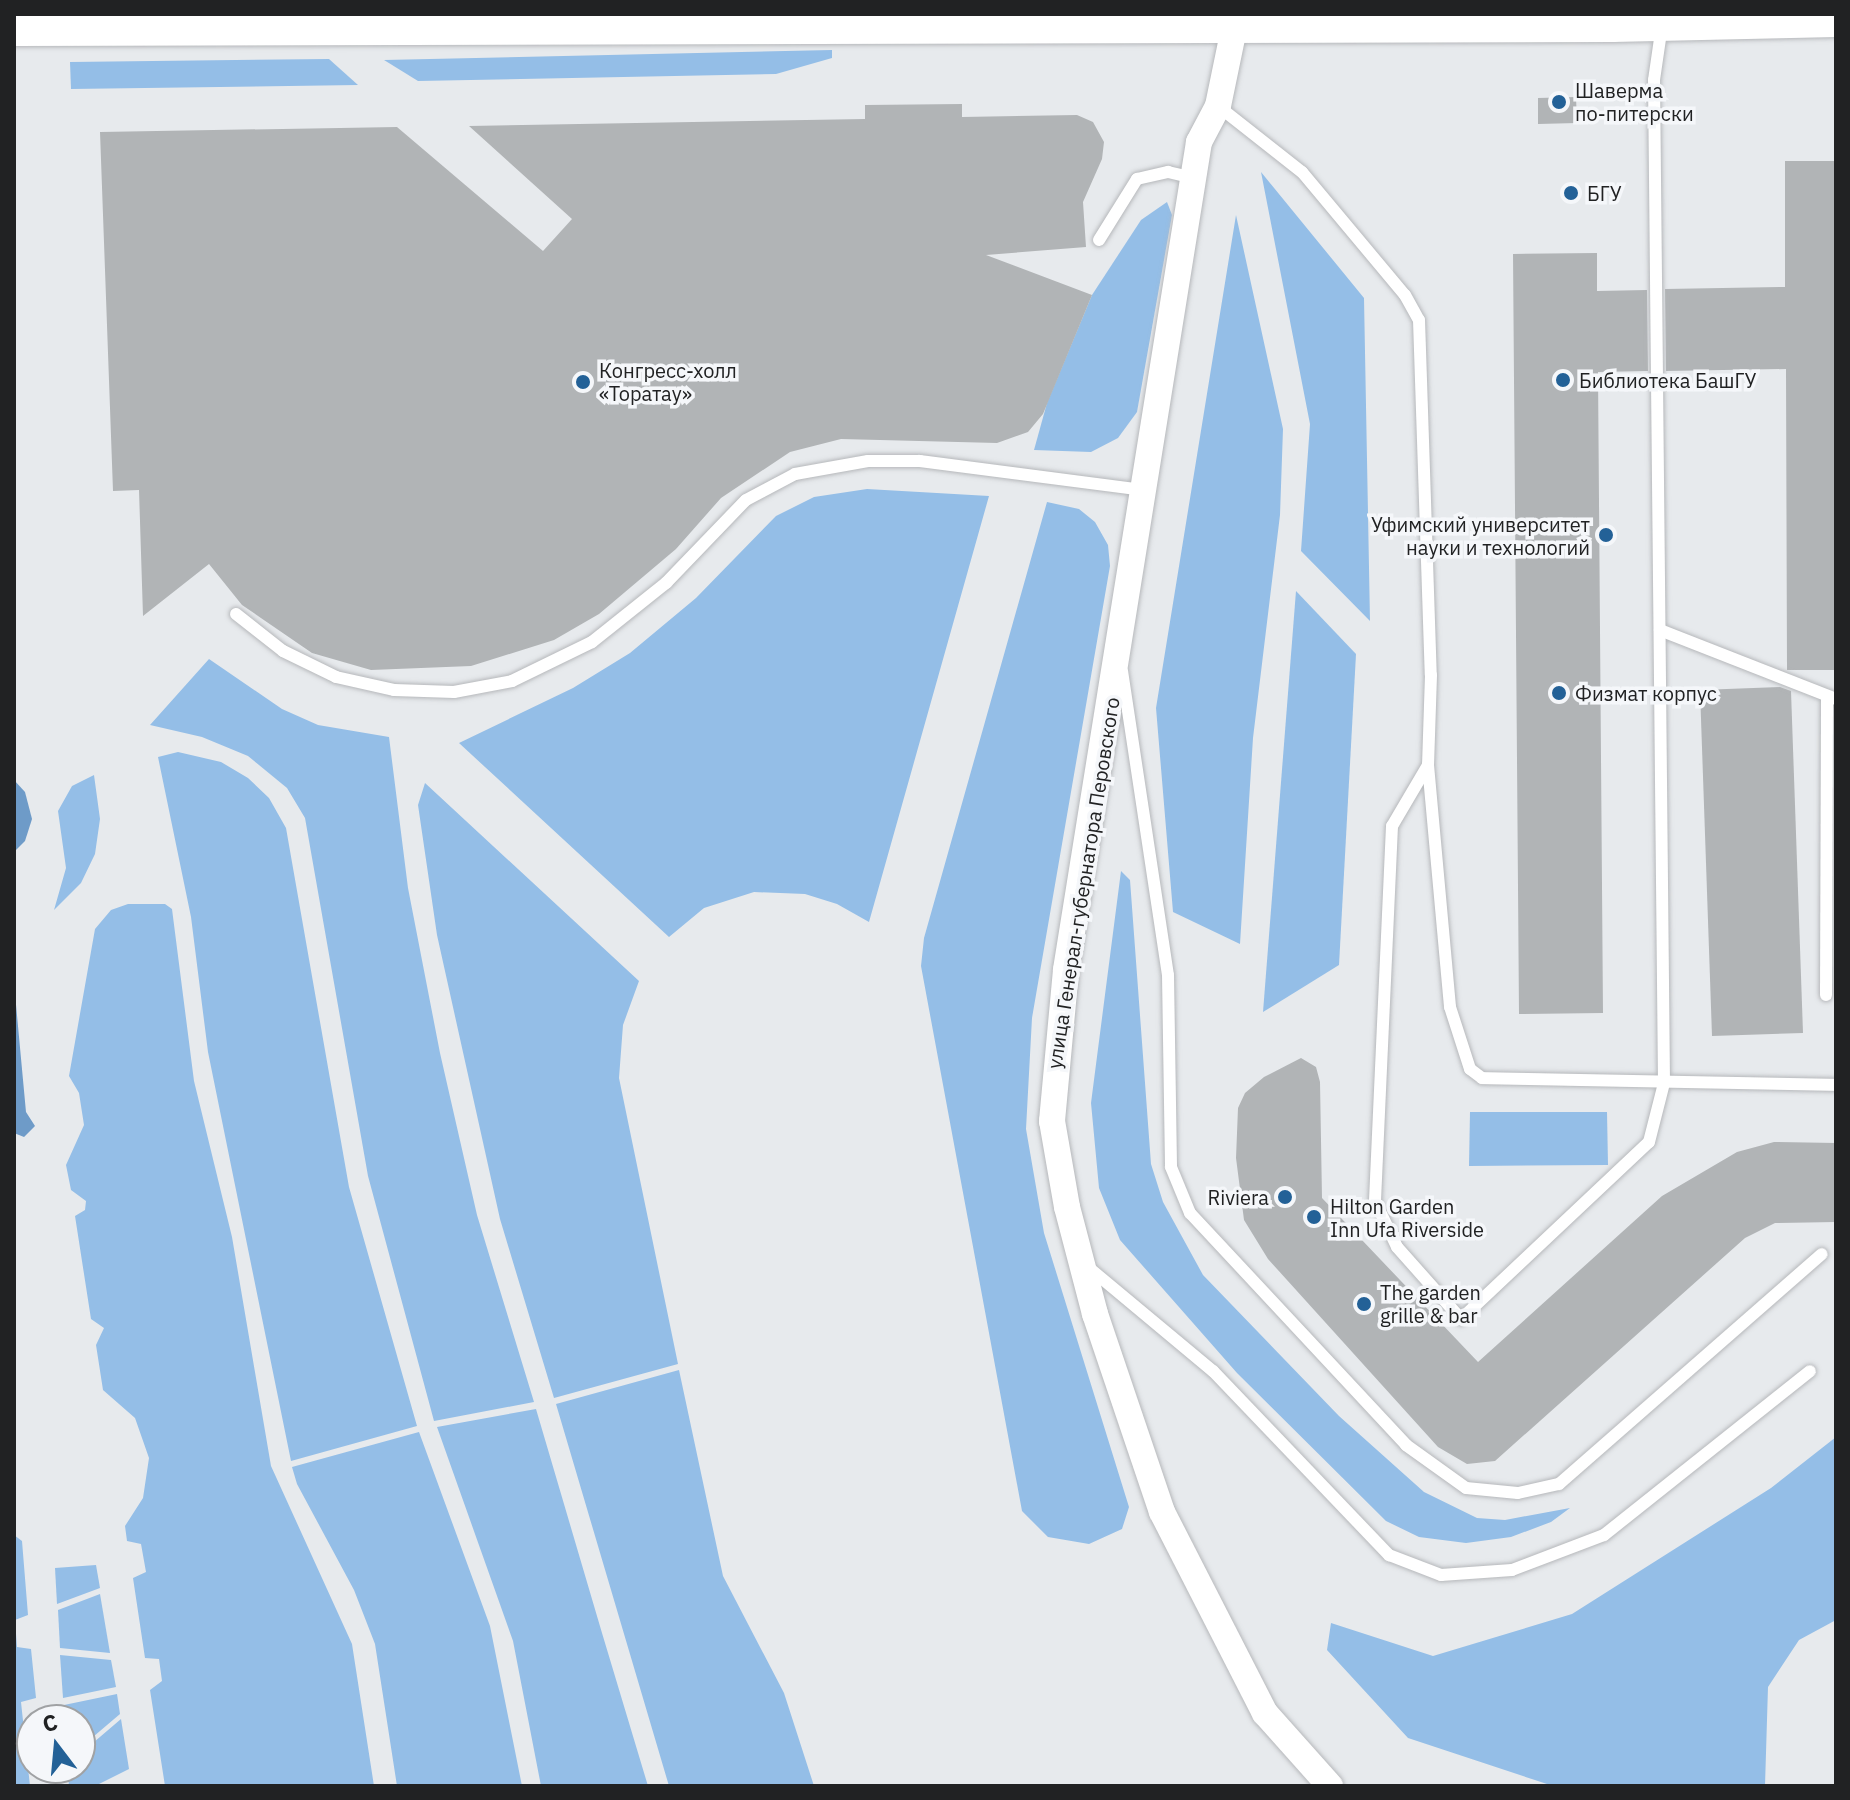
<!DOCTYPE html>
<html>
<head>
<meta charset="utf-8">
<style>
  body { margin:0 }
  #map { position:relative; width:1850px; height:1800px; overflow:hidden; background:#e7eaed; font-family:"IBM Plex Sans",sans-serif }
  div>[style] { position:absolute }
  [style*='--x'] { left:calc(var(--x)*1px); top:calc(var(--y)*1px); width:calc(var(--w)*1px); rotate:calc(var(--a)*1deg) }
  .green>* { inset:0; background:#94bee7 }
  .water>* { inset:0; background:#6e9bc8 }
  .building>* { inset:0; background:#b1b4b6 }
  .roads { filter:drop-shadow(0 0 2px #b6b8bb) drop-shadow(0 0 2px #b6b8bb) }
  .service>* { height:12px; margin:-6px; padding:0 6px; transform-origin:6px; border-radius:6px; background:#fff }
  .minor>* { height:26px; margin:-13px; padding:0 13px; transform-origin:13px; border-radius:13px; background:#fff }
  .secondary>* { height:36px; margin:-18px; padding:0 18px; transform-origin:18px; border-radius:18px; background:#fff }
  .dots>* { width:22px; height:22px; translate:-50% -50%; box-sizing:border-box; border:4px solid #f5f7fa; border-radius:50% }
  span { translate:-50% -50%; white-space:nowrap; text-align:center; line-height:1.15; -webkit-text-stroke:7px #f5f7fa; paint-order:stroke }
  .poi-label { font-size:20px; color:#212223 }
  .left { translate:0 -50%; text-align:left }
  .right { translate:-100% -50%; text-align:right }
  .street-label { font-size:20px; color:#212223 }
  .frame { position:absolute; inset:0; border:16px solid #212223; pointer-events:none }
  .north { position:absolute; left:16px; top:1704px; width:80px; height:80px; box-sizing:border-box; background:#f5f7fa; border:2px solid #a0a2a4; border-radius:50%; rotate:344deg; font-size:22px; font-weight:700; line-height:32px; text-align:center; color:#212223 }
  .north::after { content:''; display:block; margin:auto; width:28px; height:36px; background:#236197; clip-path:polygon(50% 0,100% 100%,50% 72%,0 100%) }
</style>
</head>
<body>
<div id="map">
  <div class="green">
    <div style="clip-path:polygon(832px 50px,832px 58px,776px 74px,418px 81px,384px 60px)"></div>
    <div style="clip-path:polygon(329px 59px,358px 85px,71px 89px,70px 62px)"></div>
    <div style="clip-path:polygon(1261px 172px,1364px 298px,1370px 621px,1301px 551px,1310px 424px)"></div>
    <div style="clip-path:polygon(1167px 202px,1172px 215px,1137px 412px,1118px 438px,1091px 452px,1034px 450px,1047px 403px,1092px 295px,1141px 220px)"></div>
    <div style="clip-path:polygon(1236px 215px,1283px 429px,1280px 515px,1253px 738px,1240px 944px,1173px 912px,1156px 708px)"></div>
    <div style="clip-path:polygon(867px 489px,989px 496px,869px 922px,837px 904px,805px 894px,754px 892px,704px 908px,669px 937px,459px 743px,573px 688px,630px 653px,696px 598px,776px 516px,814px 497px)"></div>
    <div style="clip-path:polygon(1047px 502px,1079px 509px,1095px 522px,1108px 545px,1110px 566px,1032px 1018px,1026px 1129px,1044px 1233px,1129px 1507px,1122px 1529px,1089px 1544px,1048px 1537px,1022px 1511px,921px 966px,924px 938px)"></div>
    <div style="clip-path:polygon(1296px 591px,1356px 654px,1339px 965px,1263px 1012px)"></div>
    <div style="clip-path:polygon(209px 659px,282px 709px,318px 725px,389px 737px,408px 888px,440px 1053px,477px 1215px,534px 1402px,434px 1421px,368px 1176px,305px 818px,287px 788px,248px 756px,202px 737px,150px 725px)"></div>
    <div style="clip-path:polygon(178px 752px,221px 762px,248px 778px,269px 798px,286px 828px,349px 1187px,417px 1426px,291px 1461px,208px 1052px,191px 917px,158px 757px)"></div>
    <div style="clip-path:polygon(94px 775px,100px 819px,95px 854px,81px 883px,54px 910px,66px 868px,58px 811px,72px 786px)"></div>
    <div style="clip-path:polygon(425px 783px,639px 981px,623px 1025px,619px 1078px,678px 1364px,554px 1398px,500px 1219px,437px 935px,418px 805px)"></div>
    <div style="clip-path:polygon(1121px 871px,1130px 880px,1151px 1164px,1163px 1202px,1203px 1275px,1339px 1416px,1424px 1492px,1477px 1518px,1505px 1520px,1570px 1508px,1551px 1522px,1511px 1537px,1466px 1543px,1419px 1537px,1386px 1521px,1237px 1373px,1120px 1240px,1099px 1188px,1091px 1103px)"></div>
    <div style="clip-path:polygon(128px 904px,165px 904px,172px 909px,194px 1081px,232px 1237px,271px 1466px,352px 1644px,374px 1786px,165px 1786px,150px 1690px,162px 1681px,159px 1659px,145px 1658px,133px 1578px,146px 1572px,141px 1544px,127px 1541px,125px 1526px,143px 1498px,149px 1458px,135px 1418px,103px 1390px,96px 1345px,104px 1328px,91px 1319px,75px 1216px,85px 1210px,86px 1201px,71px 1190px,66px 1165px,84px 1125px,79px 1093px,69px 1076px,95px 929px,111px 910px)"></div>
    <div style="clip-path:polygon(1470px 1112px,1607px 1112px,1608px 1165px,1469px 1166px)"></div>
    <div style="clip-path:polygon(679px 1370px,723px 1576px,784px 1693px,814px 1786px,669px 1786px,556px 1404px)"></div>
    <div style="clip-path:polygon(536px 1409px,602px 1633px,648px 1786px,541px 1786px,513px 1641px,437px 1427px)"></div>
    <div style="clip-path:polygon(419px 1432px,490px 1626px,522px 1786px,397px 1786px,375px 1644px,354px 1590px,297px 1484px,292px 1467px)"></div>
    <div style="clip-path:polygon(1836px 1437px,1836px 1620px,1799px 1640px,1768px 1687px,1765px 1786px,1553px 1786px,1408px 1738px,1327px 1650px,1331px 1623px,1433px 1656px,1572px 1614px,1771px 1488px)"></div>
    <div style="clip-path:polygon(14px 1535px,22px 1541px,28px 1615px,15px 1620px,17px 1647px,31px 1649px,36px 1698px,21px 1702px,30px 1786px,14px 1786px)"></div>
    <div style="clip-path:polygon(96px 1565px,100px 1588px,57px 1604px,55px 1568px)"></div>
    <div style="clip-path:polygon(100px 1594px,110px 1653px,60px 1648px,58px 1610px)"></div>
    <div style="clip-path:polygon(60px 1655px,111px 1660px,116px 1687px,63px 1698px)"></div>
    <div style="clip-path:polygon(117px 1694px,120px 1714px,80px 1748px,80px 1720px,65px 1720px,64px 1705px)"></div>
    <div style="clip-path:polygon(121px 1719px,129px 1769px,95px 1786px,69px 1786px,67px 1768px,80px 1768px,80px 1754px)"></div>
  </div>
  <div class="water">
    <div style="clip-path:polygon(14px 780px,25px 792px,32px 819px,25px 841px,14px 852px)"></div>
    <div style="clip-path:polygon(14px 983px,26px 1112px,35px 1126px,24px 1137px,14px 1133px)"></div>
  </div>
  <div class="building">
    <div style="clip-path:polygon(1576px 97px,1577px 123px,1538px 124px,1538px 98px)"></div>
    <div style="clip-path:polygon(962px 104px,962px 117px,1077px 115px,1093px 122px,1104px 142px,1102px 159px,1083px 202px,1086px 247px,986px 255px,1092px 295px,1043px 414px,1028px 432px,997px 443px,841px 439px,790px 452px,721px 498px,676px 549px,599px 614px,554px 640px,471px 666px,371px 670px,312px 653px,242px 605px,209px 564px,143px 616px,139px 490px,113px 491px,100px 132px,397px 127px,543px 251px,572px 219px,469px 126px,865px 119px,865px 105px)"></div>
    <div style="clip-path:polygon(1785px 161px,1836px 161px,1836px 670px,1787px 670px,1786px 369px,1666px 371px,1665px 289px,1785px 287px)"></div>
    <div style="clip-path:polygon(1597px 253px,1597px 291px,1647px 290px,1648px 371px,1598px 372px,1603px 1013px,1519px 1014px,1513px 254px)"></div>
    <div style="clip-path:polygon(1780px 687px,1791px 691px,1803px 1033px,1712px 1036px,1700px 690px)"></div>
    <div style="clip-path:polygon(1301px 1058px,1316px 1067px,1320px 1082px,1322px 1198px,1478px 1362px,1662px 1196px,1737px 1152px,1774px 1142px,1836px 1143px,1836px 1222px,1775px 1223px,1745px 1238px,1495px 1461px,1467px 1464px,1438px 1447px,1268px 1259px,1244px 1220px,1236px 1158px,1238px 1108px,1245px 1093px,1264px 1077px)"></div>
  </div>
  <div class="roads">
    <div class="service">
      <div style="--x:1218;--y:106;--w:107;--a:38.2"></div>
      <div style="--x:1302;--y:172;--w:160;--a:50.1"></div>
      <div style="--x:1405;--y:295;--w:29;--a:61"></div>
      <div style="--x:1419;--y:320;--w:355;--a:88.1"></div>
      <div style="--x:1431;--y:675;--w:90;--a:91.9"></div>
      <div style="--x:1428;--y:765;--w:243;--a:84.8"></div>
      <div style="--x:1450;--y:1007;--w:65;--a:72.1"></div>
      <div style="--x:1470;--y:1069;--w:15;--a:37"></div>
      <div style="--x:1482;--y:1078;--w:354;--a:1.1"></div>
      <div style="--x:1099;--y:240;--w:72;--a:-58.1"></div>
      <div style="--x:1137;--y:179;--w:32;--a:-13"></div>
      <div style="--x:1168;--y:172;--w:26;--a:13"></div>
      <div style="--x:236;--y:614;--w:60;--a:38.2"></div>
      <div style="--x:283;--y:651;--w:59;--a:26.1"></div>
      <div style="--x:336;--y:677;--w:59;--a:12.6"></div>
      <div style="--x:394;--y:690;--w:60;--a:1.9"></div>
      <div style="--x:454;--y:692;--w:59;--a:-10.7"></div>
      <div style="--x:512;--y:681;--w:89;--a:-26"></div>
      <div style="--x:592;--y:642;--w:95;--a:-38.6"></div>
      <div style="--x:666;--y:583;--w:115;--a:-46.1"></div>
      <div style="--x:746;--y:500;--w:55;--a:-28"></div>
      <div style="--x:795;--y:474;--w:74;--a:-10.1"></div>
      <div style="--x:868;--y:461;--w:52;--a:0"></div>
      <div style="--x:920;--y:461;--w:226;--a:7.4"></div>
      <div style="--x:1660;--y:630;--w:189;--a:21.4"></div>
      <div style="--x:1122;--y:671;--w:307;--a:81.4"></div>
      <div style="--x:1168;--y:975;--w:192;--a:89.1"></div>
      <div style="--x:1171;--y:1167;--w:50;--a:67.6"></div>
      <div style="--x:1190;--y:1213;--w:317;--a:47"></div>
      <div style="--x:1406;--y:1445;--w:74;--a:35.6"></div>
      <div style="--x:1466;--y:1488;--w:52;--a:5.5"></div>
      <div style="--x:1518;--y:1493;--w:42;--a:-12.4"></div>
      <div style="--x:1559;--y:1484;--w:349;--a:-41.2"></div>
      <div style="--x:1428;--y:765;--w:71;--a:120.5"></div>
      <div style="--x:1392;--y:826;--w:375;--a:92.6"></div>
      <div style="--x:1375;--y:1201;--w:51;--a:64.4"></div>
      <div style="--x:1397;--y:1247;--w:96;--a:48.4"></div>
      <div style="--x:1461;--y:1319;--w:258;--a:-43.3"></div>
      <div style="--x:1649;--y:1142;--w:61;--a:-75.7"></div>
      <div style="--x:1664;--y:1083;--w:1003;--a:-90.57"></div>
      <div style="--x:1654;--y:80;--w:56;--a:-81.7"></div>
      <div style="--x:1826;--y:995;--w:299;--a:-89.8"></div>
      <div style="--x:1088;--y:1267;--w:163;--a:39.8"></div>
      <div style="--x:1213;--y:1371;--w:255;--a:46.3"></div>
      <div style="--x:1389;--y:1555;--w:56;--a:21"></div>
      <div style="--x:1441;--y:1575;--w:71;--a:-4"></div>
      <div style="--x:1512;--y:1570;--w:98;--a:-20.8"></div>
      <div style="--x:1604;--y:1535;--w:263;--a:-38.5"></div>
    </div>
    <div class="minor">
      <div style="--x:1237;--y:14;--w:94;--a:101.7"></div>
      <div style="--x:1218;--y:106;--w:41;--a:117.8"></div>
      <div style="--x:1199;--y:142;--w:839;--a:99.13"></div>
      <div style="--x:1066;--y:970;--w:152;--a:95.3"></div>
      <div style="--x:1052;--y:1121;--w:87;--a:80.1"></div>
      <div style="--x:1067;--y:1207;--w:111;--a:75.3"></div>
      <div style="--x:1095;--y:1314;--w:209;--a:71.3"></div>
      <div style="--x:1162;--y:1512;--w:226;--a:62.9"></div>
      <div style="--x:1265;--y:1713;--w:98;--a:48.3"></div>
    </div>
    <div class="secondary">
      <div style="--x:14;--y:28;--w:1598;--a:-0.14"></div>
      <div style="--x:1612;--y:24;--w:224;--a:-1.3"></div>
    </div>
  </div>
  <div class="dots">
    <div style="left:1559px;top:102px;background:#236197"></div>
    <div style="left:1571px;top:193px;background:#236197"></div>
    <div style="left:1563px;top:380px;background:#236197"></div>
    <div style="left:583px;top:382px;background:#236197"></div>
    <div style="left:1606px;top:535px;background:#236197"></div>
    <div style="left:1559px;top:693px;background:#236197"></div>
    <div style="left:1285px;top:1197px;background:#236197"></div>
    <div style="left:1314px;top:1217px;background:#236197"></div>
    <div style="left:1364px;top:1304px;background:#236197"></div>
  </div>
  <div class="poi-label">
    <span class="left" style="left:1575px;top:102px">Шаверма<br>по-питерски</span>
    <span class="left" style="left:1587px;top:193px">БГУ</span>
    <span class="left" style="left:599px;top:382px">Конгресс-холл<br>«Торатау»</span>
    <span class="left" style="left:1579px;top:380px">Библиотека БашГУ</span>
    <span class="right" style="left:1590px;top:536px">Уфимский университет<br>науки и технологий</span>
    <span class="left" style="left:1575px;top:693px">Физмат корпус</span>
    <span class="right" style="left:1269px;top:1197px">Riviera</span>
    <span class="left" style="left:1330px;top:1218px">Hilton Garden<br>Inn Ufa Riverside</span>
    <span class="left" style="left:1380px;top:1304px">The garden<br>grille &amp; bar</span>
  </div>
  <div class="street-label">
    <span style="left:1083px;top:883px;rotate:-81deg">улица Генерал-губернатора Перовского</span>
  </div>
  <div class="frame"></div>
  <div class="north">С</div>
</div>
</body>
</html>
